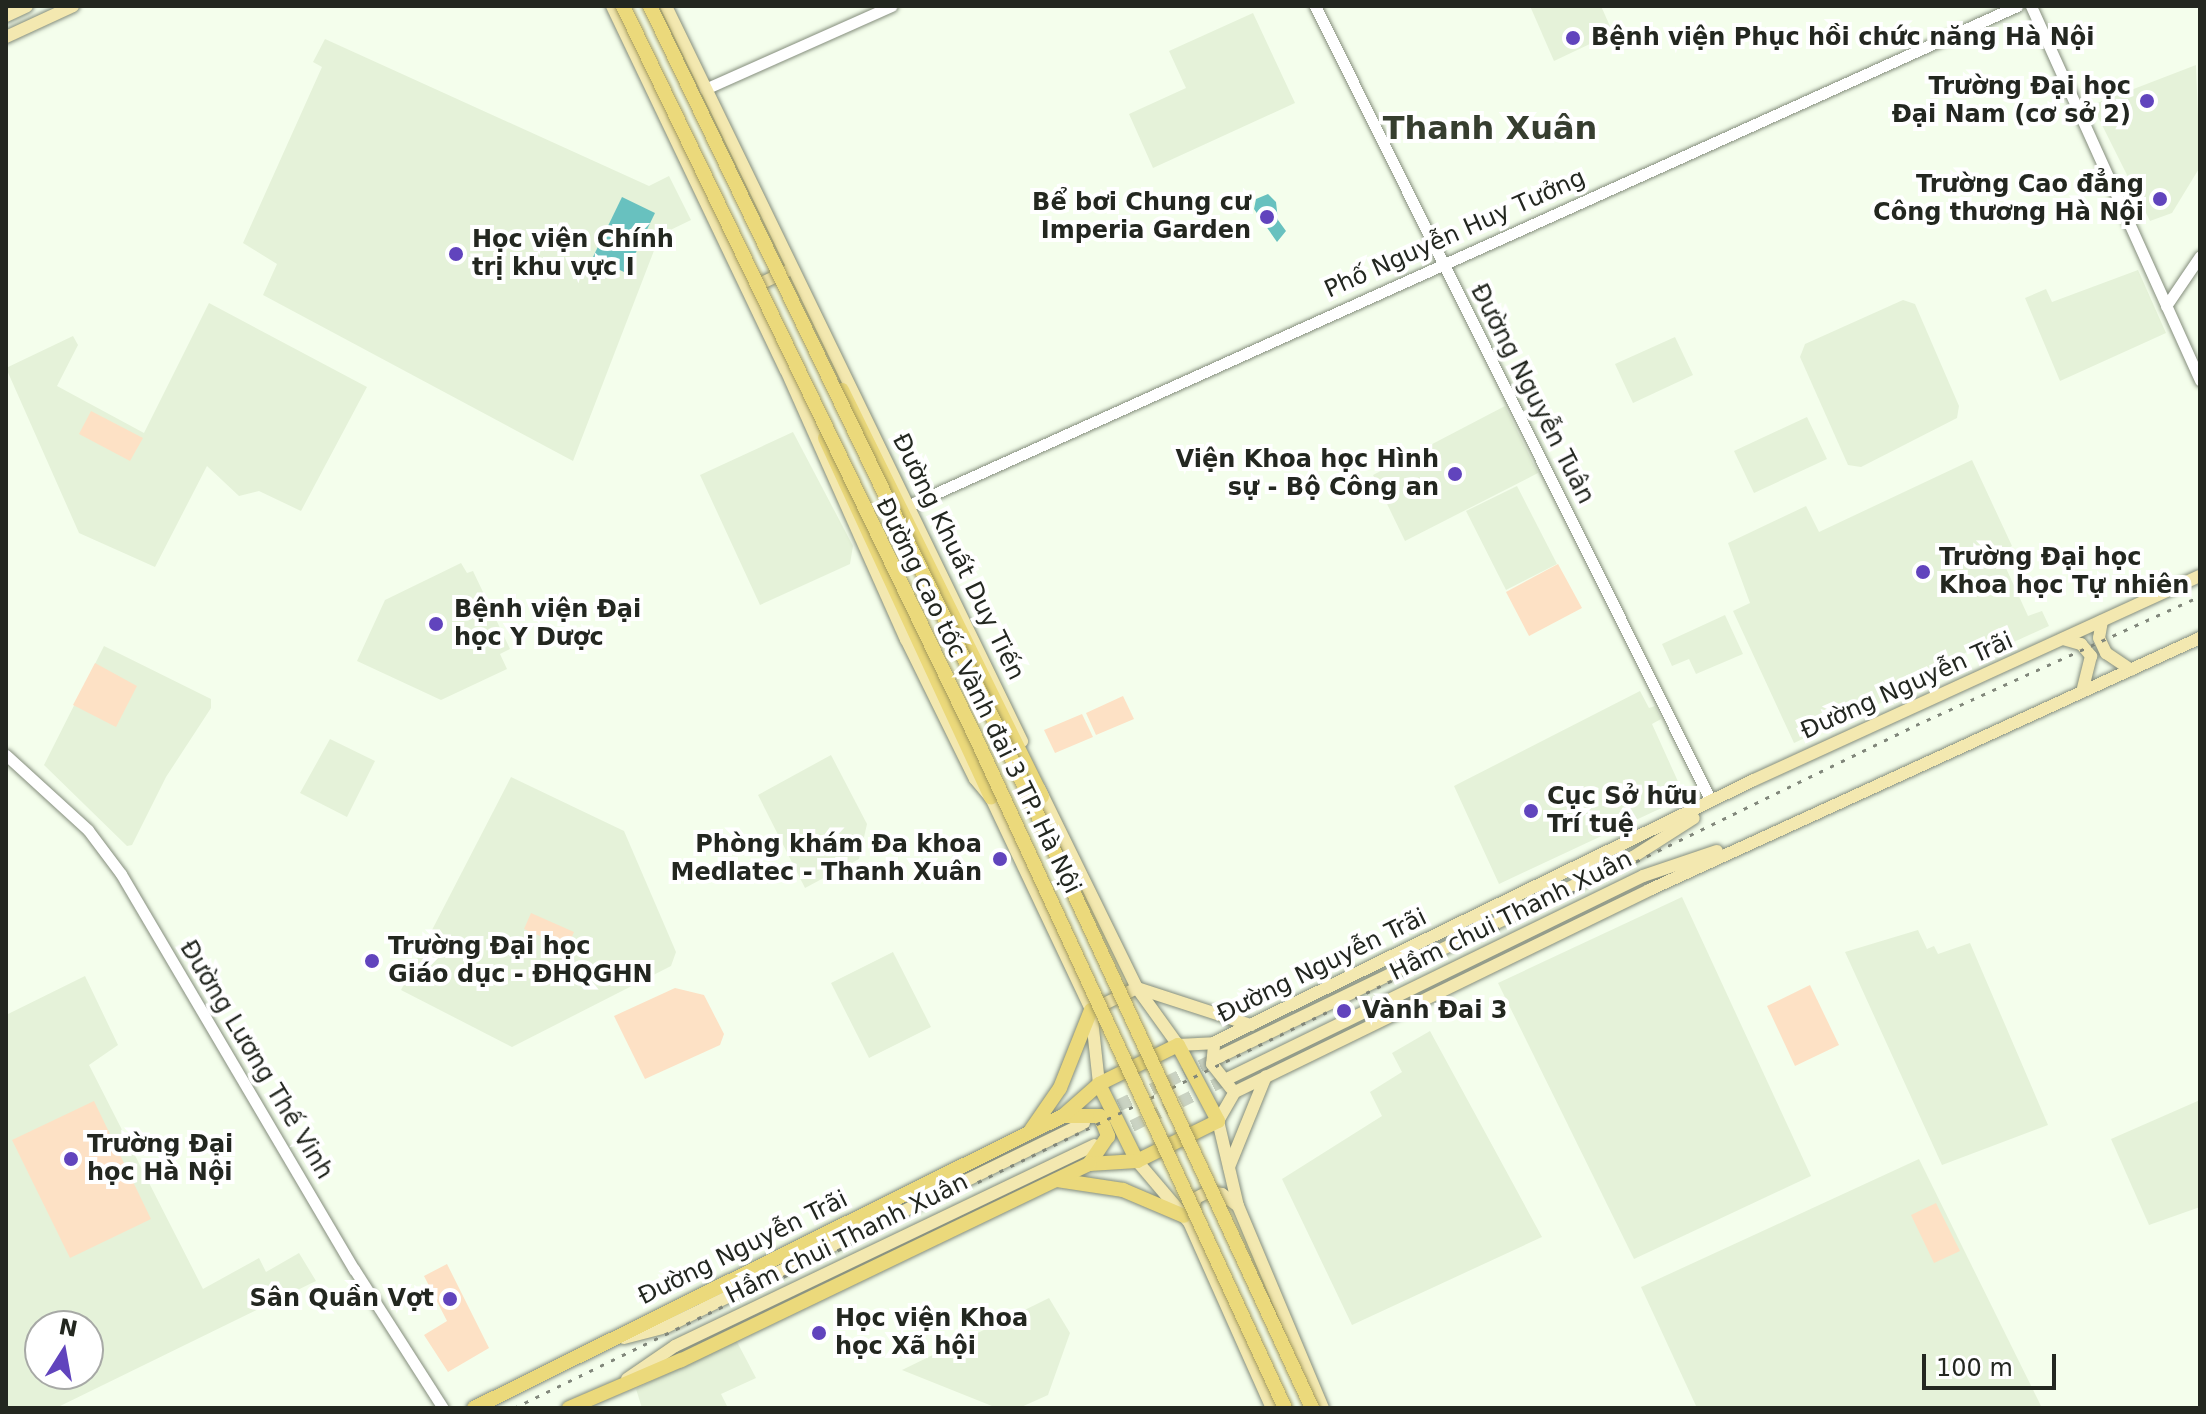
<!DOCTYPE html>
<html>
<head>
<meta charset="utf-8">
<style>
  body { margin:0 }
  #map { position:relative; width:2206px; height:1414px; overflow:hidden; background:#f4feec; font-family:"DejaVu Sans",sans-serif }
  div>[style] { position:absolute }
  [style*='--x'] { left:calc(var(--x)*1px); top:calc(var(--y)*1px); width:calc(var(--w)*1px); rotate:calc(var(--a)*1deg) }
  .built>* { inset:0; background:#e5f2d9 }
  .green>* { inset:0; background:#fde1c5 }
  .water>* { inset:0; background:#68c1bf }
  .primary-tunnel>* { height:12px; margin-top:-6px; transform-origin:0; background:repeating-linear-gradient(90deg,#cad3c3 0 12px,transparent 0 18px) }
  .roads { filter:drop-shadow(0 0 2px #848d7c) drop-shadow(0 0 2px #848d7c) }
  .secondary>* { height:11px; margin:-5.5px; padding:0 5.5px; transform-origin:5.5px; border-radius:5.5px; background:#fff }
  .primary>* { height:12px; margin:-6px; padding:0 6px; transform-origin:6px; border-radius:6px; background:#f3e8b0 }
  .highway>* { height:14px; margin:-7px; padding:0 7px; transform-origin:7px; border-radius:7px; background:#ebd97b }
  .rail>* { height:3px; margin-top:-1.5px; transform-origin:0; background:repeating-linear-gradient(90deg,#81877b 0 4px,transparent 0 12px) }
  .bridges { filter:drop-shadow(0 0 2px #a59b5b) drop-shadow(0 0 2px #a59b5b) }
  .highway-bridge>* { height:14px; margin:-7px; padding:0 7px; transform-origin:7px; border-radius:7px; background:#ebd97b }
  .dots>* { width:22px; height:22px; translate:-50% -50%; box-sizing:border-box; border:4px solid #fff; border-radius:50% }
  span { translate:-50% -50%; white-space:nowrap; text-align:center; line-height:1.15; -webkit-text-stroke:8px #fff; paint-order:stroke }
  .poi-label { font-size:24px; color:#232720; font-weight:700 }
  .left { translate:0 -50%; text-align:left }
  .right { translate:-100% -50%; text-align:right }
  .street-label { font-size:24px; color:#232720 }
  .district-label { font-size:32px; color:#363e2f; font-weight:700 }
  .frame { position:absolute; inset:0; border:8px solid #232720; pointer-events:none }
  .north { position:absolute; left:24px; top:1310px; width:80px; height:80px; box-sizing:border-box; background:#fff; border:2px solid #a7a9a6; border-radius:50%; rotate:11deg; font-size:22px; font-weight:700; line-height:32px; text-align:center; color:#232720 }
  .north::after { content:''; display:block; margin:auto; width:28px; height:36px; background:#6144bd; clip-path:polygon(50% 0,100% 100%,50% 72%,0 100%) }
  .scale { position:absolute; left:1922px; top:1354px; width:134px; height:36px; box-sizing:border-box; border:4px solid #232720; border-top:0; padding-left:10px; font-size:24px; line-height:28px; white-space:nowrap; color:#232720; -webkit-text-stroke:6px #fff; paint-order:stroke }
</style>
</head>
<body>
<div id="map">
  <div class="built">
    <div style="clip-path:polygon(1530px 6px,1601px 6px,1613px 33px,1554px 61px)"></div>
    <div style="clip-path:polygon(1253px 13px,1295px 103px,1153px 168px,1129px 114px,1186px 88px,1169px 51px)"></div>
    <div style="clip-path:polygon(325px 39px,649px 186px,669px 176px,691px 220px,660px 235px,573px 461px,263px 295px,277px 264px,243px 243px,322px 67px,313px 62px)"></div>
    <div style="clip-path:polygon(2196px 65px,2200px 167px,2172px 213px,2150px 221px,2092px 105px)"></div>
    <div style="clip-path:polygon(2138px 270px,2166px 333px,2060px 381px,2025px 298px,2046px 289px,2052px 302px)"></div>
    <div style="clip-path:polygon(1903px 300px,1915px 304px,1959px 406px,1957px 418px,1861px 467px,1848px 465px,1800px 357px,1805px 344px)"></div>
    <div style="clip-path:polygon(209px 303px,367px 387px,301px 511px,259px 491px,239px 496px,207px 466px,155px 567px,79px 533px,6px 368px,73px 336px,78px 345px,57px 386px,144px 433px)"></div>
    <div style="clip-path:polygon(1675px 337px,1693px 375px,1633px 403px,1615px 364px)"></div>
    <div style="clip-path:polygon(1505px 406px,1538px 473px,1405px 541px,1373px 475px)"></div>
    <div style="clip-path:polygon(1807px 417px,1827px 459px,1754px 493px,1734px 451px)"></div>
    <div style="clip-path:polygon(793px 432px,853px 546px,850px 564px,760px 605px,700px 475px)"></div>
    <div style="clip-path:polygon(1972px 460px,2012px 546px,1999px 553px,2028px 616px,2042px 611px,2049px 626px,1981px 657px,1974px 649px,1947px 661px,1946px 673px,1794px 743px,1733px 611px,1750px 603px,1728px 543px,1806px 506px,1819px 532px)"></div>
    <div style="clip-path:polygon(1517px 486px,1557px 564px,1506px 590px,1466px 511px)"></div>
    <div style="clip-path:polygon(461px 563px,467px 573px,473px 571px,510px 649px,500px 654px,507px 669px,441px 700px,357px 661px,385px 600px)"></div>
    <div style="clip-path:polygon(1725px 615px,1743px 654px,1696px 674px,1689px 659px,1672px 666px,1662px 644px)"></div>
    <div style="clip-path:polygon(104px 646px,211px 699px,211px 708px,166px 777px,132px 845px,127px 846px,44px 765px)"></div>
    <div style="clip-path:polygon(1640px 691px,1649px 708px,1655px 706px,1659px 714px,1661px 719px,1652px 724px,1685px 797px,1499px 884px,1454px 786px)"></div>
    <div style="clip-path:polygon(330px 739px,375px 761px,347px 817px,300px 793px)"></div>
    <div style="clip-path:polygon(831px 755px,867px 824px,859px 859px,805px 888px,758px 795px)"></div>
    <div style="clip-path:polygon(511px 777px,624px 831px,676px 952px,671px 966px,512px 1047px,401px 990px)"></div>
    <div style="clip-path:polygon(1682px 897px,1811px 1176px,1634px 1259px,1498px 983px)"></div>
    <div style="clip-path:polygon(1918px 930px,1927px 949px,1934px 946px,1938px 954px,1970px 943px,2048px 1125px,1942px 1165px,1845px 952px)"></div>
    <div style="clip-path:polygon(893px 952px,931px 1027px,869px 1058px,831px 983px)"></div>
    <div style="clip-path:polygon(evenodd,85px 976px,118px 1045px,89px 1065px,203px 1289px,259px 1258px,266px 1272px,299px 1253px,316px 1281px,56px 1408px,6px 1408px,6px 1015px,85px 976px,40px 1326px,88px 1326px,88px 1374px,40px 1374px,40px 1326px)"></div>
    <div style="clip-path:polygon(1430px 1031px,1542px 1237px,1352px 1325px,1282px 1179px,1382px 1116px,1370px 1092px,1402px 1072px,1392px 1053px)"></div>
    <div style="clip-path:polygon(2200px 1100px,2200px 1207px,2149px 1225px,2111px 1139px)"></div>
    <div style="clip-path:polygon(1919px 1159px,2042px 1408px,1697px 1408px,1641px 1287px)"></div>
    <div style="clip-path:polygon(1049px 1298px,1070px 1333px,1048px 1395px,1019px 1408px,997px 1408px,902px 1370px)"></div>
    <div style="clip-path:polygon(736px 1340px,756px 1378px,721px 1394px,728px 1408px,642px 1408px,636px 1389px)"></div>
  </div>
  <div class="green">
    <div style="clip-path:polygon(91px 411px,143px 438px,130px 461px,79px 434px)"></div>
    <div style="clip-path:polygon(1558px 564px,1582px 608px,1529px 636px,1506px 592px)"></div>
    <div style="clip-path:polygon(95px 663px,137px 686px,116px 727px,73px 705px)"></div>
    <div style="clip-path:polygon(1123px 696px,1134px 719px,1096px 735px,1086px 713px)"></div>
    <div style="clip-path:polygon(1082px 714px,1093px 737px,1055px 753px,1044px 730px)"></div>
    <div style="clip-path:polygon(531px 913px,574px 932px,567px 948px,524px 929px)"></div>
    <div style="clip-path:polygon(1810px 985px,1839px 1045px,1795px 1066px,1767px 1006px)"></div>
    <div style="clip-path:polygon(675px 988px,704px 995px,724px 1034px,720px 1045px,645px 1079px,614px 1016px)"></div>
    <div style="clip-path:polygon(94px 1101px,151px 1219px,70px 1258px,12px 1140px)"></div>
    <div style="clip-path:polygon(1936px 1203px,1960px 1251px,1934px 1263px,1911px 1215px)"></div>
    <div style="clip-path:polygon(447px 1264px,489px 1348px,448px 1372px,424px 1335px,447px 1321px,424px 1276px)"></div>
  </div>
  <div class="water">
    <div style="clip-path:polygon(1268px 194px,1276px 202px,1278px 220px,1286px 231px,1277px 242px,1254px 209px,1256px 199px)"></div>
    <div style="clip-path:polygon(622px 197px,655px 213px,626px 273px,593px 257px)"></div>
  </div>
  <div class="primary-tunnel">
    <div style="--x:1103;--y:1113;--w:129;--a:-25.8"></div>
    <div style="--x:1100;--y:1142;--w:144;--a:-26.4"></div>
  </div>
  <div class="roads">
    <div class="secondary">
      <div style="--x:1315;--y:6;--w:888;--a:63.52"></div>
      <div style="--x:2031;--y:6;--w:411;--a:65.7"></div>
      <div style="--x:705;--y:89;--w:204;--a:-24"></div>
      <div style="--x:2166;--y:306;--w:60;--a:-55.8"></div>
      <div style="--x:912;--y:504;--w:1212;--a:-24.26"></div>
      <div style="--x:6;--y:755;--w:111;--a:42.4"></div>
      <div style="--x:88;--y:830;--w:55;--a:53.1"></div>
      <div style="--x:121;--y:874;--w:459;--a:59.5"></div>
      <div style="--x:354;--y:1269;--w:165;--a:57.4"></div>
    </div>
    <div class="primary">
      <div style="--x:612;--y:6;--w:403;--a:64.5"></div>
      <div style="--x:786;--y:370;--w:295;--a:66"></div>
      <div style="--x:906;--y:639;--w:156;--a:63.8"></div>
      <div style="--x:975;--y:779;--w:25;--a:50"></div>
      <div style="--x:991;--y:798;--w:234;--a:64.7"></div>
      <div style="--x:1091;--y:1010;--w:74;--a:83.8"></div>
      <div style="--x:666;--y:6;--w:817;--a:64.16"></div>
      <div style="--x:6;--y:16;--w:23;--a:-25"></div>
      <div style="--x:6;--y:37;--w:74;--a:-24.8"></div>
      <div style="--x:749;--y:289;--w:42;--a:-25.3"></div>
      <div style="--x:2102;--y:621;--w:17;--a:100"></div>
      <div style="--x:2099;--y:638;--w:17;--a:65"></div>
      <div style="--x:2106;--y:653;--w:30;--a:34"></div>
      <div style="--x:2063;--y:639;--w:19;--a:16"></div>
      <div style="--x:2081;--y:644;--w:16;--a:50"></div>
      <div style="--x:2091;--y:656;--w:37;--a:104"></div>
      <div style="--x:1039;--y:788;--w:223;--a:63.9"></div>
      <div style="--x:1137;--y:988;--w:70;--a:54.3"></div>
      <div style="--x:1178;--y:1045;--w:35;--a:-3"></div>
      <div style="--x:1213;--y:1043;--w:602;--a:-25.93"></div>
      <div style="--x:1754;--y:780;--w:490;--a:-24.6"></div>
      <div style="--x:1094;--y:1009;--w:48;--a:-26"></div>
      <div style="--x:1137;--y:988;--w:120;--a:18"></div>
      <div style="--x:1214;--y:1046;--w:18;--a:96"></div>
      <div style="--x:1212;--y:1064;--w:31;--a:52"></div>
      <div style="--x:1219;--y:1057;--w:460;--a:-25.8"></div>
      <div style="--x:1633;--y:857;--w:72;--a:-32.6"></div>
      <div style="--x:1229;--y:1078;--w:461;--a:-26"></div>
      <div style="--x:1643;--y:876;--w:78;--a:-18.7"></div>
      <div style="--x:1137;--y:1161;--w:80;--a:49.6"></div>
      <div style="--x:1189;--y:1222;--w:204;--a:66"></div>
      <div style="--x:1229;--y:1167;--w:98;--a:-67.9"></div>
      <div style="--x:1190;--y:1214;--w:17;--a:-69"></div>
      <div style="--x:1196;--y:1198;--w:13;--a:-27"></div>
      <div style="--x:1208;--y:1192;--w:14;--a:8"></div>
      <div style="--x:1222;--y:1194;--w:20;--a:37"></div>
      <div style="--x:624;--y:1338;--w:43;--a:-14.7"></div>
      <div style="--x:666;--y:1327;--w:465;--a:-26"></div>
      <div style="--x:627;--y:1379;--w:58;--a:-34.5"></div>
      <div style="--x:675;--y:1346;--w:465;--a:-25.6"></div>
      <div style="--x:1323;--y:1408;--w:219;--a:-112.8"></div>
      <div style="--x:1238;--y:1206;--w:87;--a:-103.2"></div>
      <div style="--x:1218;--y:1121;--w:34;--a:-60"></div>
      <div style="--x:1235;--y:1092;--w:461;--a:-26"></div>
      <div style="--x:1649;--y:890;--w:606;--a:-24.58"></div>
    </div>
    <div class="highway">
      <div style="--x:842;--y:390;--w:453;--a:63.8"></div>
      <div style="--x:825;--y:438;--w:396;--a:65.2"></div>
      <div style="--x:1099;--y:1084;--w:86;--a:63.7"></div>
      <div style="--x:1063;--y:1116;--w:37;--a:0"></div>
      <div style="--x:1100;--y:1116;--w:22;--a:68"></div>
      <div style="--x:1108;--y:1136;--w:34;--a:124"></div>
      <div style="--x:1031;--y:1130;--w:51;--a:-55.4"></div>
      <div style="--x:1060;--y:1088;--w:84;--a:-68.3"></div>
      <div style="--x:1057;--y:1180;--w:67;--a:8.6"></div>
      <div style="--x:1123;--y:1190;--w:66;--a:23.1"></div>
      <div style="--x:474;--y:1408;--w:657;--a:-26.37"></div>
      <div style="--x:1063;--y:1116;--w:48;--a:-41.6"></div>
      <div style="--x:1099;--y:1084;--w:88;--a:-26.3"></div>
      <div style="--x:1178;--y:1045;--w:86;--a:62.2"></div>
      <div style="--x:1218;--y:1121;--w:90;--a:153.7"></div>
      <div style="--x:1137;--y:1161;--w:48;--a:176.4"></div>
      <div style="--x:1089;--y:1164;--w:453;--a:154.3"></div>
      <div style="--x:681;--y:1360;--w:122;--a:156.8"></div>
    </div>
  </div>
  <div class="rail">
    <div style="--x:514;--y:1408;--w:1560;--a:-25.97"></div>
    <div style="--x:1916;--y:725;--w:312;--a:-24.4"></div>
  </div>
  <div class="bridges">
    <div class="highway-bridge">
      <div style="--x:623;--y:6;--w:810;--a:64.26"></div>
      <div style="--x:975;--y:736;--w:740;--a:65.24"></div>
      <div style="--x:650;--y:6;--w:798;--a:64.3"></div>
      <div style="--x:996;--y:725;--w:753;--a:65.17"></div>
    </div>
  </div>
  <div class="dots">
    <div style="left:1573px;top:38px;background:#6144bd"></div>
    <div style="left:2147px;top:101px;background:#6144bd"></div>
    <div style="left:2160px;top:199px;background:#6144bd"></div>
    <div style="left:1267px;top:217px;background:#6144bd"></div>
    <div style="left:456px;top:254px;background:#6144bd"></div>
    <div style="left:1455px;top:474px;background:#6144bd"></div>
    <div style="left:1923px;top:572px;background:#6144bd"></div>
    <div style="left:436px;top:624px;background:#6144bd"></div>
    <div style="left:1531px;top:811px;background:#6144bd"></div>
    <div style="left:1000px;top:859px;background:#6144bd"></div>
    <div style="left:372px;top:961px;background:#6144bd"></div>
    <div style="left:1344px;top:1011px;background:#6144bd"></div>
    <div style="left:71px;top:1159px;background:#6144bd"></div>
    <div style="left:450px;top:1299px;background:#6144bd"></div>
    <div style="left:819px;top:1333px;background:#6144bd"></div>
  </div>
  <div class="poi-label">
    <span class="left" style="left:1591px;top:38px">Bệnh viện Phục hồi chức năng Hà Nội</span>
    <span class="right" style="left:2131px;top:101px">Trường Đại học<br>Đại Nam (cơ sở 2)</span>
    <span class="right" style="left:2144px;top:199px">Trường Cao đẳng<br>Công thương Hà Nội</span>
    <span class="right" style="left:1251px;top:217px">Bể bơi Chung cư<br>Imperia Garden</span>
    <span class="left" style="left:472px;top:254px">Học viện Chính<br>trị khu vực I</span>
    <span class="right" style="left:1439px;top:474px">Viện Khoa học Hình<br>sự - Bộ Công an</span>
    <span class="left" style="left:1939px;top:572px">Trường Đại học<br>Khoa học Tự nhiên</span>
    <span class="left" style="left:454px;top:624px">Bệnh viện Đại<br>học Y Dược</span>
    <span class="left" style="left:1547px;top:811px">Cục Sở hữu<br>Trí tuệ</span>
    <span class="right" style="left:982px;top:859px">Phòng khám Đa khoa<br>Medlatec - Thanh Xuân</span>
    <span class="left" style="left:388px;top:961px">Trường Đại học<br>Giáo dục - ĐHQGHN</span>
    <span class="left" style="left:1362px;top:1011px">Vành Đai 3</span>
    <span class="left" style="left:87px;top:1159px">Trường Đại<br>học Hà Nội</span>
    <span class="right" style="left:434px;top:1299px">Sân Quần Vợt</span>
    <span class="left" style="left:835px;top:1333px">Học viện Khoa<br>học Xã hội</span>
  </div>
  <div class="street-label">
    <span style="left:1455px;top:234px;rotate:-24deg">Phố Nguyễn Huy Tưởng</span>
    <span style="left:1532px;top:394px;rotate:63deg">Đường Nguyễn Tuân</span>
    <span style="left:958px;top:557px;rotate:64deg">Đường Khuất Duy Tiến</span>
    <span style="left:1907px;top:686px;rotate:-24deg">Đường Nguyễn Trãi</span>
    <span style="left:978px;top:696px;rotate:64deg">Đường cao tốc Vành đai 3 TP. Hà Nội</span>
    <span style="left:1511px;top:916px;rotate:-26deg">Hầm chui Thanh Xuân</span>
    <span style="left:1322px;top:966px;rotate:-26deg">Đường Nguyễn Trãi</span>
    <span style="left:256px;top:1060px;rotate:59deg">Đường Lương Thế Vinh</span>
    <span style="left:847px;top:1239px;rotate:-26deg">Hầm chui Thanh Xuân</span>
    <span style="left:743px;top:1248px;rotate:-26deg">Đường Nguyễn Trãi</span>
  </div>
  <div class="district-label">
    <span style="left:1490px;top:128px">Thanh Xuân</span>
  </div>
  <div class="frame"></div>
  <div class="north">N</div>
  <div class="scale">100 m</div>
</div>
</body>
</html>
